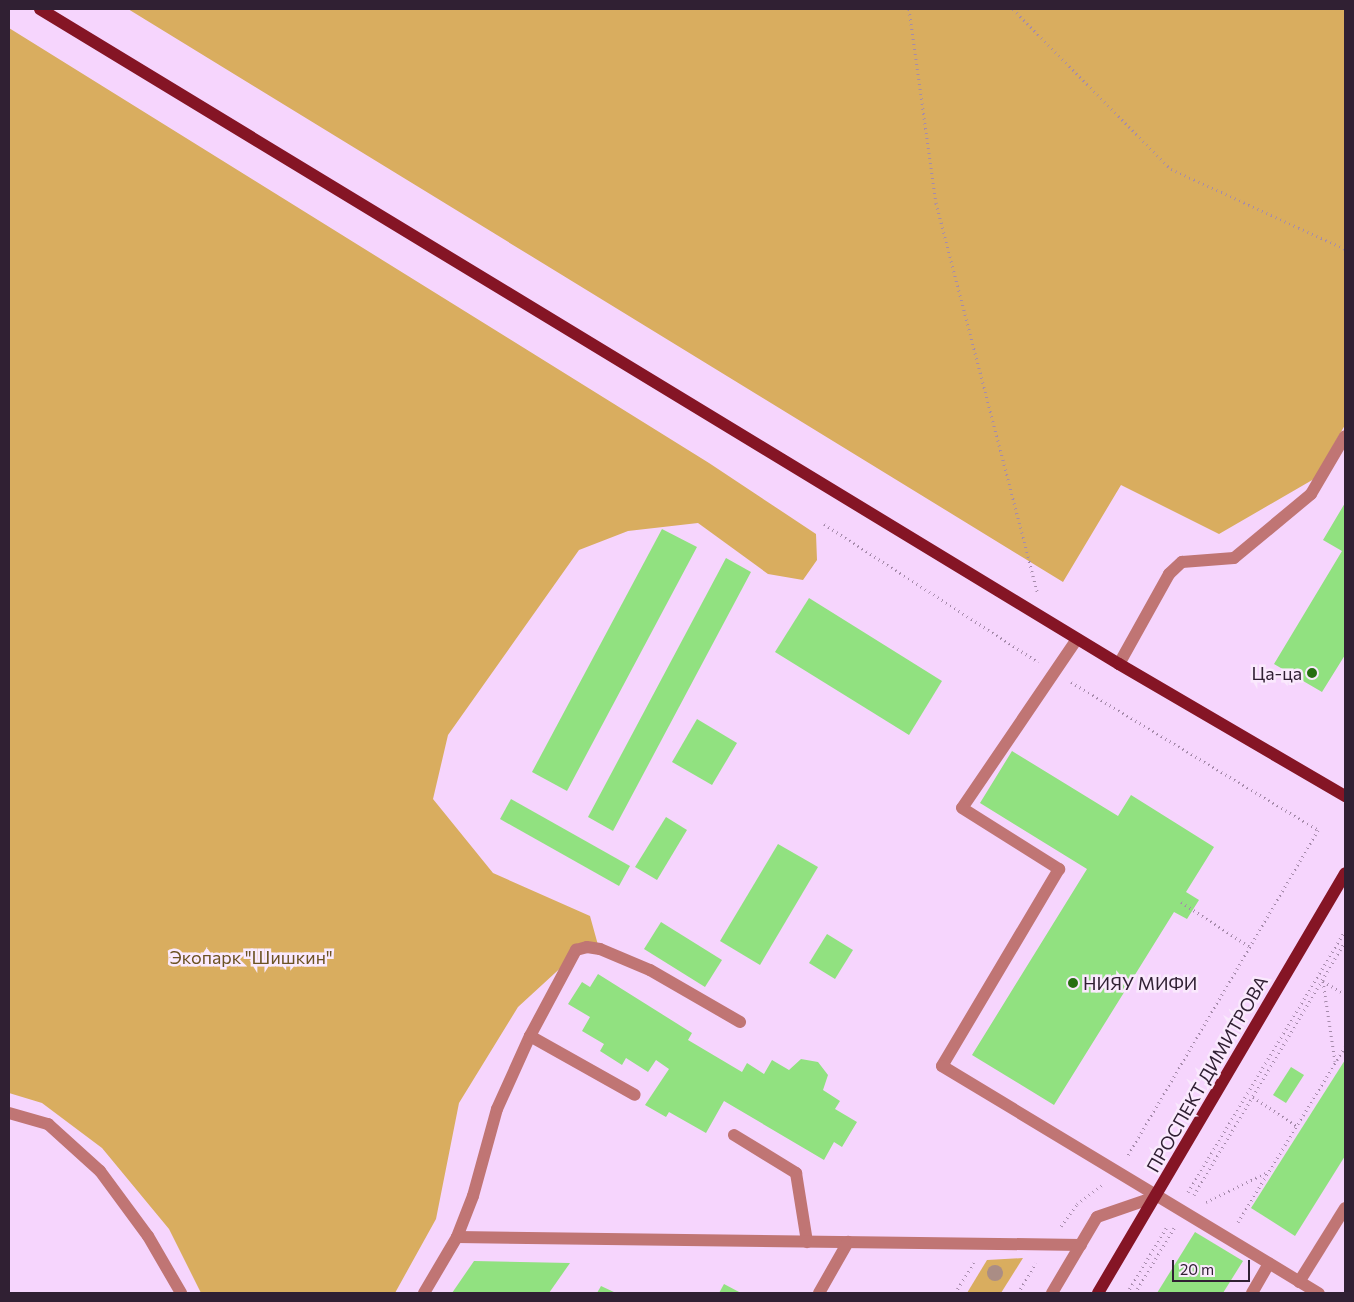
<!DOCTYPE html>
<html>
<head>
<meta charset="utf-8">
<style>
  body { margin:0 }
  #map { position:relative; width:1354px; height:1302px; overflow:hidden; background:#f6d5fd; font-family:Commissioner,sans-serif }
  div>[style] { position:absolute }
  [style*='--x'] { left:calc(var(--x)*1px); top:calc(var(--y)*1px); width:calc(var(--w)*1px); rotate:calc(var(--a)*1deg) }
  .green>* { inset:0; background:#d9ad5f }
  .building>* { inset:0; background:#91e180 }
  .path>* { height:3px; margin-top:-1.5px; transform-origin:0; background:repeating-linear-gradient(90deg,#a68bab 0 1px,transparent 0 5px) }
  .minor>* { height:12px; margin:-6px; padding:0 6px; transform-origin:6px; border-radius:6px; background:#c07574 }
  .major>* { height:12px; margin:-6px; padding:0 6px; transform-origin:6px; border-radius:6px; background:#851525 }
  .trees>* { width:16px; height:16px; margin:-8px; border-radius:50%; background:#aa8d85 }
  .dots>* { width:14px; height:14px; translate:-50% -50%; box-sizing:border-box; border:2px solid #fae9fd; border-radius:50% }
  span { translate:-50% -50%; white-space:nowrap; text-align:center; line-height:1.15; -webkit-text-stroke:5px #fae9fd; paint-order:stroke }
  .poi-label { font-size:18px; color:#302033 }
  .right { translate:-100% -50%; text-align:right }
  .left { translate:0 -50%; text-align:left }
  .park-label { font-size:18px; color:#6c5223 }
  .street-label { font-size:18px; color:#302033 }
  .frame { position:absolute; inset:0; border:10px solid #302033; pointer-events:none }
  .scale { position:absolute; left:1172px; top:1260px; width:78px; height:22px; box-sizing:border-box; border:2px solid #302033; border-top:0; padding-left:6px; font-size:15px; line-height:18px; white-space:nowrap; color:#302033; -webkit-text-stroke:4px #fae9fd; paint-order:stroke }
</style>
</head>
<body>
<div id="map">
  <div class="green">
    <div style="clip-path:polygon(128px 9px,1345px 9px,1345px 425px,1314px 479px,1219px 534px,1121px 485px,1063px 582px)"></div>
    <div style="clip-path:polygon(9px 28px,709px 463px,816px 534px,817px 560px,803px 580px,768px 574px,698px 523px,628px 531px,579px 550px,448px 735px,433px 799px,493px 873px,590px 916px,598px 945px,567px 962px,518px 1007px,459px 1103px,436px 1219px,395px 1293px,201px 1293px,169px 1229px,102px 1148px,42px 1103px,9px 1093px)"></div>
    <div style="clip-path:polygon(1023px 1258px,1001px 1293px,967px 1293px,987px 1260px)"></div>
  </div>
  <div class="building">
    <div style="clip-path:polygon(1345px 503px,1345px 655px,1322px 692px,1274px 664px,1342px 551px,1323px 540px)"></div>
    <div style="clip-path:polygon(662px 529px,697px 547px,567px 791px,532px 772px)"></div>
    <div style="clip-path:polygon(726px 558px,751px 572px,613px 831px,588px 817px)"></div>
    <div style="clip-path:polygon(809px 598px,942px 681px,909px 735px,775px 652px)"></div>
    <div style="clip-path:polygon(697px 719px,737px 743px,712px 785px,672px 762px)"></div>
    <div style="clip-path:polygon(1012px 751px,1118px 816px,1131px 795px,1214px 847px,1186px 892px,1199px 900px,1187px 919px,1174px 912px,1054px 1105px,972px 1055px,1087px 869px,980px 803px)"></div>
    <div style="clip-path:polygon(511px 799px,630px 866px,619px 886px,500px 819px)"></div>
    <div style="clip-path:polygon(666px 817px,687px 830px,657px 880px,635px 867px)"></div>
    <div style="clip-path:polygon(778px 844px,818px 867px,760px 965px,720px 941px)"></div>
    <div style="clip-path:polygon(661px 922px,722px 960px,705px 987px,644px 949px)"></div>
    <div style="clip-path:polygon(827px 934px,853px 950px,835px 979px,809px 963px)"></div>
    <div style="clip-path:polygon(598px 974px,692px 1033px,688px 1040px,742px 1072px,747px 1063px,764px 1074px,772px 1060px,789px 1070px,801px 1059px,818px 1062px,828px 1075px,823px 1090px,840px 1101px,835px 1109px,857px 1122px,842px 1147px,834px 1142px,824px 1160px,724px 1101px,706px 1133px,669px 1112px,666px 1117px,645px 1105px,669px 1069px,656px 1060px,648px 1072px,626px 1058px,622px 1065px,600px 1051px,604px 1044px,582px 1031px,590px 1017px,568px 1004px,582px 982px,590px 987px)"></div>
    <div style="clip-path:polygon(1345px 1060px,1345px 1156px,1295px 1236px,1251px 1208px)"></div>
    <div style="clip-path:polygon(1291px 1067px,1304px 1075px,1286px 1103px,1273px 1095px)"></div>
    <div style="clip-path:polygon(1195px 1232px,1243px 1261px,1223px 1293px,1157px 1293px)"></div>
    <div style="clip-path:polygon(474px 1261px,570px 1263px,549px 1293px,452px 1293px)"></div>
    <div style="clip-path:polygon(724px 1284px,741px 1293px,719px 1293px)"></div>
    <div style="clip-path:polygon(601px 1286px,616px 1293px,597px 1293px)"></div>
  </div>
  <div class="path">
    <div style="--x:909;--y:9;--w:196;--a:82.1"></div>
    <div style="--x:936;--y:203;--w:402;--a:75.4"></div>
    <div style="--x:1013;--y:9;--w:225;--a:45.4"></div>
    <div style="--x:1171;--y:169;--w:192;--a:24.7"></div>
    <div style="--x:824;--y:524;--w:255;--a:32.8"></div>
    <div style="--x:1071;--y:682;--w:288;--a:30.9"></div>
    <div style="--x:1318;--y:830;--w:379;--a:120.3"></div>
    <div style="--x:1181;--y:902;--w:82;--a:33.1"></div>
    <div style="--x:1323;--y:981;--w:81;--a:81.5"></div>
    <div style="--x:1323;--y:981;--w:26;--a:31"></div>
    <div style="--x:1253;--y:1097;--w:53;--a:33.4"></div>
    <div style="--x:1188;--y:1192;--w:305;--a:-59"></div>
    <div style="--x:1194;--y:1195;--w:295;--a:-59.2"></div>
    <div style="--x:1206;--y:1202;--w:69;--a:-25.8"></div>
    <div style="--x:1238;--y:1222;--w:205;--a:-58.6"></div>
    <div style="--x:1061;--y:1226;--w:27;--a:-54"></div>
    <div style="--x:1077;--y:1204;--w:31;--a:-37"></div>
    <div style="--x:955;--y:1293;--w:36;--a:-58"></div>
    <div style="--x:1018;--y:1293;--w:35;--a:-59"></div>
    <div style="--x:1127;--y:1293;--w:79;--a:-58.9"></div>
    <div style="--x:1135;--y:1293;--w:76;--a:-59"></div>
  </div>
  <div class="minor">
    <div style="--x:1077;--y:639;--w:204;--a:124.2"></div>
    <div style="--x:962;--y:808;--w:115;--a:32.2"></div>
    <div style="--x:1059;--y:869;--w:229;--a:120.7"></div>
    <div style="--x:942;--y:1066;--w:440;--a:31.1"></div>
    <div style="--x:1119;--y:664;--w:103;--a:-60.9"></div>
    <div style="--x:1169;--y:574;--w:18;--a:-43"></div>
    <div style="--x:1182;--y:562;--w:52;--a:-4.4"></div>
    <div style="--x:1234;--y:558;--w:100;--a:-39.7"></div>
    <div style="--x:1311;--y:494;--w:67;--a:-59.6"></div>
    <div style="--x:530;--y:1036;--w:120;--a:29.3"></div>
    <div style="--x:9;--y:1113;--w:41;--a:15.8"></div>
    <div style="--x:48;--y:1124;--w:70;--a:42.1"></div>
    <div style="--x:100;--y:1171;--w:81;--a:53.6"></div>
    <div style="--x:148;--y:1236;--w:66;--a:59.9"></div>
    <div style="--x:734;--y:1135;--w:73;--a:31.5"></div>
    <div style="--x:796;--y:1173;--w:70;--a:80.9"></div>
    <div style="--x:457;--y:1237;--w:624;--a:0.73"></div>
    <div style="--x:1299;--y:1282;--w:87;--a:-58.1"></div>
    <div style="--x:424;--y:1293;--w:65;--a:-59.5"></div>
    <div style="--x:457;--y:1237;--w:44;--a:-68.7"></div>
    <div style="--x:473;--y:1196;--w:90;--a:-74.6"></div>
    <div style="--x:497;--y:1109;--w:80;--a:-65.7"></div>
    <div style="--x:530;--y:1036;--w:98;--a:-61.9"></div>
    <div style="--x:576;--y:950;--w:11;--a:-15"></div>
    <div style="--x:587;--y:947;--w:13;--a:9"></div>
    <div style="--x:600;--y:949;--w:54;--a:22.8"></div>
    <div style="--x:650;--y:970;--w:104;--a:30"></div>
    <div style="--x:819;--y:1293;--w:59;--a:-60.4"></div>
    <div style="--x:1052;--y:1293;--w:88;--a:-59.4"></div>
    <div style="--x:1097;--y:1217;--w:61;--a:-19"></div>
    <div style="--x:1252;--y:1293;--w:34;--a:-60"></div>
  </div>
  <div class="major">
    <div style="--x:40;--y:9;--w:1262;--a:31.26"></div>
    <div style="--x:1119;--y:664;--w:262;--a:30.3"></div>
    <div style="--x:1098;--y:1293;--w:487;--a:-59.5"></div>
  </div>
  <div class="trees">
    <div style="left:995px;top:1273px"></div>
  </div>
  <div class="dots">
    <div style="left:1312px;top:673px;background:#256f10"></div>
    <div style="left:1073px;top:983px;background:#256f10"></div>
  </div>
  <div class="poi-label">
    <span class="right" style="left:1302px;top:673px">Ца-ца</span>
    <span class="left" style="left:1083px;top:983px">НИЯУ МИФИ</span>
  </div>
  <div class="park-label">
    <span style="left:251px;top:957px">Экопарк "Шишкин"</span>
  </div>
  <div class="street-label">
    <span style="left:1207px;top:1074px;rotate:-60deg">ПРОСПЕКТ ДИМИТРОВА</span>
  </div>
  <div class="frame"></div>
  <div class="scale">20 m</div>
</div>
</body>
</html>
